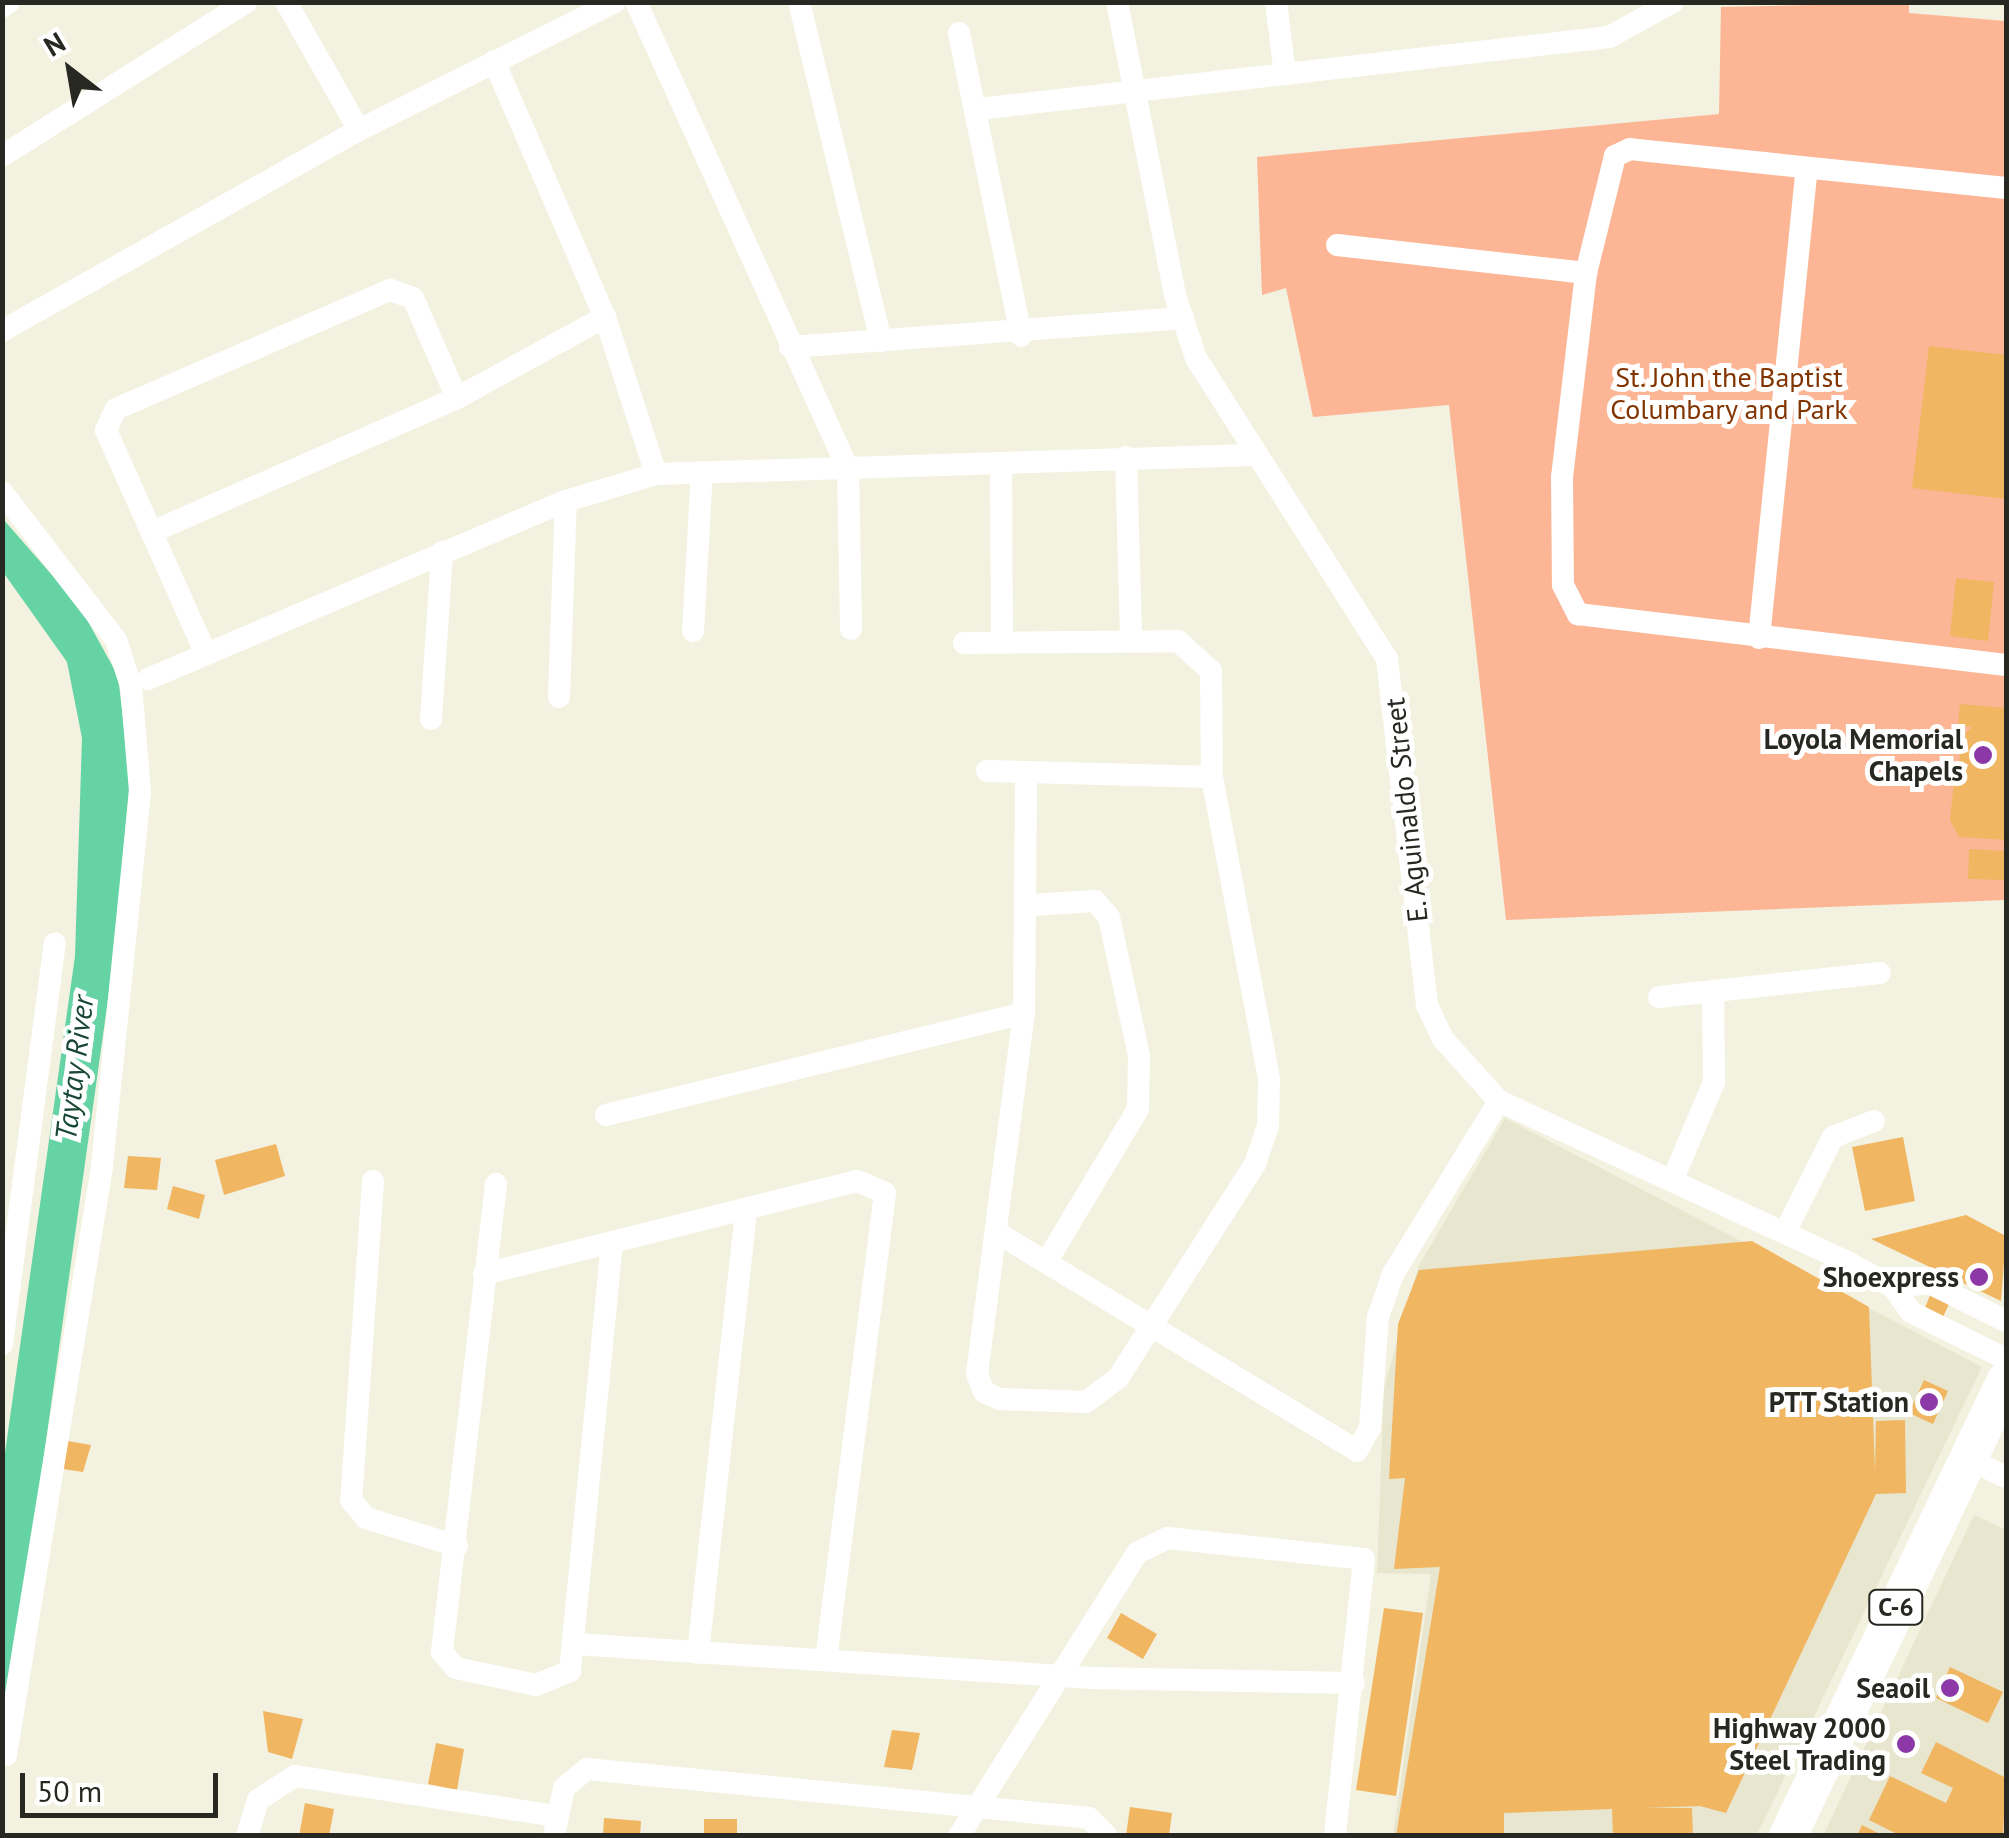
<!DOCTYPE html>
<html>
<head>
<meta charset="utf-8">
<style>
  body { margin:0 }
  #map { position:relative; width:2009px; height:1838px; overflow:hidden; background:#f3f2e0; font-family:"PT Sans",sans-serif }
  div>[style] { position:absolute }
  [style*='--x'] { left:calc(var(--x)*1px); top:calc(var(--y)*1px); width:calc(var(--w)*1px); rotate:calc(var(--a)*1deg) }
  .built>* { inset:0; background:#e8e6ce }
  .green>* { inset:0; background:#fcb696 }
  .water>* { inset:0; background:#66d3a5 }
  .building>* { inset:0; background:#f0b662 }
  .street>* { height:22px; margin:-11px; padding:0 11px; transform-origin:11px; border-radius:11px; background:#fff }
  .primary>* { height:38px; margin:-19px; padding:0 19px; transform-origin:19px; border-radius:19px; background:#fff }
  .dots>* { width:28px; height:28px; translate:-50% -50%; box-sizing:border-box; border:5px solid #fff; border-radius:50% }
  span { translate:-50% -50%; white-space:nowrap; text-align:center; line-height:1.15; -webkit-text-stroke:10px #fff; paint-order:stroke }
  .shield-label span { padding:2px 8px; background:#fff; border:2px solid; border-radius:8px; -webkit-text-stroke-width:0 }
  .shield-label { font-size:25px; color:#282822; font-weight:700 }
  .park-label { font-size:28px; color:#823400 }
  .poi-label { font-size:28px; color:#282822; font-weight:700 }
  .right { translate:-100% -50%; text-align:right }
  .street-label { font-size:28px; color:#282822 }
  .water-label { font-size:30px; color:#194835; font-style:italic }
  .frame { position:absolute; inset:0; border:5px solid #282822; pointer-events:none }
  .north { position:absolute; left:20px; top:20px; width:100px; height:100px; -webkit-text-stroke:8px #fff; paint-order:stroke; rotate:329deg; font-size:28px; font-weight:700; line-height:40px; text-align:center; color:#282822 }
  .north::after { content:''; display:block; margin:auto; width:35px; height:45px; background:#282822; clip-path:polygon(50% 0,100% 100%,50% 72%,0 100%) }
  .scale { position:absolute; left:20px; top:1773px; width:198px; height:45px; box-sizing:border-box; border:5px solid #282822; border-top:0; padding-left:12px; font-size:30px; line-height:35px; white-space:nowrap; color:#282822; -webkit-text-stroke:8px #fff; paint-order:stroke }
</style>
</head>
<body>
<div id="map">
  <div class="built">
    <div style="clip-path:polygon(1505px 1118px,1982px 1367px,1757px 1835px,1393px 1835px,1431px 1574px,1377px 1573px,1384px 1388px,1418px 1267px)"></div>
    <div style="clip-path:polygon(1974px 1515px,2006px 1530px,2006px 1835px,1823px 1836px)"></div>
  </div>
  <div class="green">
    <div style="clip-path:polygon(1909px 3px,1909px 13px,2006px 21px,2006px 900px,1506px 920px,1449px 405px,1313px 417px,1286px 288px,1262px 295px,1257px 157px,1719px 114px,1721px 7px)"></div>
  </div>
  <div class="water">
    <div style="clip-path:polygon(3px 519px,80px 607px,118px 676px,130px 777px,114px 957px,3px 1747px,3px 1467px,75px 956px,82px 738px,67px 662px,3px 572px)"></div>
  </div>
  <div class="building">
    <div style="clip-path:polygon(1929px 346px,2006px 355px,2006px 499px,1912px 488px)"></div>
    <div style="clip-path:polygon(1956px 578px,1994px 582px,1988px 641px,1950px 636px)"></div>
    <div style="clip-path:polygon(1960px 704px,2006px 708px,2006px 840px,1959px 837px,1950px 820px,1954px 782px,1966px 783px,1967px 774px,1958px 773px,1962px 736px,1972px 727px,1958px 726px)"></div>
    <div style="clip-path:polygon(1969px 849px,2006px 851px,2006px 880px,1968px 879px)"></div>
    <div style="clip-path:polygon(1903px 1137px,1915px 1201px,1865px 1211px,1852px 1147px)"></div>
    <div style="clip-path:polygon(276px 1144px,285px 1176px,224px 1195px,215px 1160px)"></div>
    <div style="clip-path:polygon(128px 1156px,161px 1158px,157px 1190px,124px 1188px)"></div>
    <div style="clip-path:polygon(173px 1186px,205px 1195px,199px 1219px,167px 1209px)"></div>
    <div style="clip-path:polygon(1966px 1215px,2006px 1236px,2001px 1301px,1871px 1239px)"></div>
    <div style="clip-path:polygon(1752px 1241px,1869px 1307px,1875px 1472px,1876px 1421px,1905px 1420px,1906px 1493px,1876px 1494px,1726px 1813px,1700px 1806px,1646px 1808px,1692px 1808px,1693px 1836px,1613px 1836px,1612px 1809px,1504px 1813px,1504px 1836px,1396px 1836px,1440px 1567px,1394px 1569px,1405px 1478px,1389px 1479px,1398px 1324px,1419px 1270px)"></div>
    <div style="clip-path:polygon(1931px 1293px,1950px 1302px,1942px 1319px,1924px 1310px)"></div>
    <div style="clip-path:polygon(1924px 1380px,1948px 1391px,1933px 1424px,1909px 1413px)"></div>
    <div style="clip-path:polygon(62px 1440px,91px 1445px,83px 1472px,56px 1468px)"></div>
    <div style="clip-path:polygon(1384px 1608px,1423px 1613px,1396px 1796px,1356px 1790px)"></div>
    <div style="clip-path:polygon(1121px 1613px,1157px 1634px,1143px 1659px,1107px 1638px)"></div>
    <div style="clip-path:polygon(1950px 1667px,2003px 1692px,1988px 1723px,1936px 1698px)"></div>
    <div style="clip-path:polygon(263px 1711px,303px 1719px,292px 1759px,268px 1752px)"></div>
    <div style="clip-path:polygon(892px 1730px,920px 1733px,912px 1770px,884px 1767px)"></div>
    <div style="clip-path:polygon(1936px 1742px,2006px 1778px,2003px 1836px,1901px 1836px,1869px 1820px,1890px 1776px,1946px 1803px,1953px 1788px,1921px 1773px)"></div>
    <div style="clip-path:polygon(436px 1743px,464px 1749px,457px 1790px,428px 1784px)"></div>
    <div style="clip-path:polygon(305px 1803px,334px 1809px,329px 1836px,299px 1836px)"></div>
    <div style="clip-path:polygon(1130px 1807px,1172px 1813px,1169px 1836px,1126px 1836px)"></div>
    <div style="clip-path:polygon(604px 1818px,641px 1821px,640px 1836px,603px 1836px)"></div>
    <div style="clip-path:polygon(704px 1819px,737px 1819px,737px 1836px,704px 1836px)"></div>
    <div style="clip-path:polygon(1862px 1825px,1884px 1836px,1857px 1836px)"></div>
  </div>
  <div class="street">
    <div style="--x:286;--y:2;--w:147;--a:60.3"></div>
    <div style="--x:636;--y:2;--w:513;--a:65.58"></div>
    <div style="--x:848;--y:469;--w:160;--a:88.9"></div>
    <div style="--x:799;--y:2;--w:349;--a:76.4"></div>
    <div style="--x:1117;--y:2;--w:299;--a:78.8"></div>
    <div style="--x:1175;--y:295;--w:66;--a:71.6"></div>
    <div style="--x:1196;--y:358;--w:356;--a:57.6"></div>
    <div style="--x:1387;--y:659;--w:348;--a:83.4"></div>
    <div style="--x:1427;--y:1005;--w:38;--a:65"></div>
    <div style="--x:1443;--y:1039;--w:84;--a:47.9"></div>
    <div style="--x:1499;--y:1101;--w:386;--a:24.8"></div>
    <div style="--x:1849;--y:1263;--w:50;--a:28.6"></div>
    <div style="--x:1893;--y:1287;--w:31;--a:54"></div>
    <div style="--x:1911;--y:1312;--w:106;--a:26.3"></div>
    <div style="--x:1276;--y:2;--w:73;--a:82.9"></div>
    <div style="--x:2;--y:7;--w:9;--a:-36"></div>
    <div style="--x:959;--y:33;--w:309;--a:78.4"></div>
    <div style="--x:494;--y:61;--w:279;--a:66.6"></div>
    <div style="--x:605;--y:317;--w:165;--a:72"></div>
    <div style="--x:979;--y:109;--w:634;--a:-6.52"></div>
    <div style="--x:1609;--y:37;--w:73;--a:-28.7"></div>
    <div style="--x:2;--y:156;--w:289;--a:-32.2"></div>
    <div style="--x:2006;--y:188;--w:378;--a:-174.1"></div>
    <div style="--x:1630;--y:149;--w:17;--a:155"></div>
    <div style="--x:1615;--y:156;--w:121;--a:103.9"></div>
    <div style="--x:1586;--y:273;--w:205;--a:96.7"></div>
    <div style="--x:1562;--y:477;--w:108;--a:89.5"></div>
    <div style="--x:1563;--y:585;--w:33;--a:63"></div>
    <div style="--x:1578;--y:614;--w:431;--a:6.8"></div>
    <div style="--x:1337;--y:245;--w:251;--a:6.4"></div>
    <div style="--x:2;--y:331;--w:410;--a:-29.4"></div>
    <div style="--x:359;--y:130;--w:286;--a:-26.6"></div>
    <div style="--x:790;--y:347;--w:392;--a:-4.2"></div>
    <div style="--x:1126;--y:457;--w:181;--a:88.4"></div>
    <div style="--x:1001;--y:463;--w:179;--a:89.7"></div>
    <div style="--x:2;--y:492;--w:187;--a:52.4"></div>
    <div style="--x:116;--y:640;--w:48;--a:71.9"></div>
    <div style="--x:131;--y:686;--w:106;--a:85.1"></div>
    <div style="--x:140;--y:792;--w:377;--a:95.8"></div>
    <div style="--x:102;--y:1167;--w:596;--a:99.27"></div>
    <div style="--x:152;--y:532;--w:333;--a:-23.7"></div>
    <div style="--x:457;--y:398;--w:169;--a:-28.7"></div>
    <div style="--x:693;--y:631;--w:159;--a:-86.8"></div>
    <div style="--x:1759;--y:638;--w:472;--a:-84.2"></div>
    <div style="--x:964;--y:643;--w:214;--a:-0.5"></div>
    <div style="--x:1178;--y:641;--w:45;--a:42.3"></div>
    <div style="--x:1211;--y:671;--w:106;--a:89.5"></div>
    <div style="--x:1212;--y:777;--w:308;--a:79.3"></div>
    <div style="--x:1269;--y:1080;--w:46;--a:91.2"></div>
    <div style="--x:1268;--y:1126;--w:40;--a:108.9"></div>
    <div style="--x:1255;--y:1164;--w:254;--a:122.6"></div>
    <div style="--x:1118;--y:1378;--w:40;--a:143"></div>
    <div style="--x:1086;--y:1402;--w:86;--a:-178"></div>
    <div style="--x:1000;--y:1399;--w:17;--a:-156"></div>
    <div style="--x:984;--y:1392;--w:19;--a:-111"></div>
    <div style="--x:977;--y:1374;--w:364;--a:-82.6"></div>
    <div style="--x:1024;--y:1013;--w:241;--a:-89.5"></div>
    <div style="--x:206;--y:654;--w:245;--a:-114.1"></div>
    <div style="--x:106;--y:430;--w:23;--a:-65"></div>
    <div style="--x:116;--y:409;--w:299;--a:-23.5"></div>
    <div style="--x:390;--y:290;--w:24;--a:19"></div>
    <div style="--x:413;--y:298;--w:109;--a:66.3"></div>
    <div style="--x:148;--y:679;--w:454;--a:-23.1"></div>
    <div style="--x:566;--y:501;--w:94;--a:-16.7"></div>
    <div style="--x:656;--y:474;--w:597;--a:-1.82"></div>
    <div style="--x:559;--y:697;--w:196;--a:-88"></div>
    <div style="--x:431;--y:719;--w:167;--a:-86.2"></div>
    <div style="--x:987;--y:771;--w:225;--a:1.5"></div>
    <div style="--x:1030;--y:905;--w:65;--a:-3.5"></div>
    <div style="--x:1095;--y:901;--w:21;--a:49"></div>
    <div style="--x:1109;--y:917;--w:142;--a:77.8"></div>
    <div style="--x:1139;--y:1056;--w:53;--a:91.1"></div>
    <div style="--x:1138;--y:1109;--w:177;--a:120.9"></div>
    <div style="--x:1659;--y:997;--w:222;--a:-6.2"></div>
    <div style="--x:606;--y:1115;--w:430;--a:-13.7"></div>
    <div style="--x:373;--y:1181;--w:320;--a:93.9"></div>
    <div style="--x:351;--y:1500;--w:23;--a:50"></div>
    <div style="--x:366;--y:1518;--w:95;--a:17.1"></div>
    <div style="--x:1672;--y:1181;--w:108;--a:-67"></div>
    <div style="--x:1714;--y:1082;--w:90;--a:-90.6"></div>
    <div style="--x:496;--y:1184;--w:471;--a:96.6"></div>
    <div style="--x:442;--y:1652;--w:21;--a:49"></div>
    <div style="--x:456;--y:1668;--w:82;--a:12"></div>
    <div style="--x:536;--y:1685;--w:37;--a:-22"></div>
    <div style="--x:570;--y:1671;--w:429;--a:-84.4"></div>
    <div style="--x:996;--y:1232;--w:422;--a:31.2"></div>
    <div style="--x:1357;--y:1451;--w:26;--a:-61"></div>
    <div style="--x:1370;--y:1428;--w:111;--a:-85.9"></div>
    <div style="--x:1378;--y:1317;--w:46;--a:-70.8"></div>
    <div style="--x:1393;--y:1274;--w:203;--a:-58.5"></div>
    <div style="--x:1785;--y:1232;--w:106;--a:-63.2"></div>
    <div style="--x:1833;--y:1137;--w:44;--a:-21.3"></div>
    <div style="--x:484;--y:1274;--w:384;--a:-14"></div>
    <div style="--x:857;--y:1181;--w:30;--a:23"></div>
    <div style="--x:885;--y:1193;--w:470;--a:97.2"></div>
    <div style="--x:1893;--y:1287;--w:36;--a:-6"></div>
    <div style="--x:1929;--y:1283;--w:86;--a:26.3"></div>
    <div style="--x:2;--y:1344;--w:404;--a:-82.5"></div>
    <div style="--x:1968;--y:1459;--w:42;--a:25.3"></div>
    <div style="--x:575;--y:1644;--w:518;--a:3.76"></div>
    <div style="--x:1092;--y:1678;--w:262;--a:1.1"></div>
    <div style="--x:698;--y:1653;--w:447;--a:-83.8"></div>
    <div style="--x:247;--y:1836;--w:38;--a:-73"></div>
    <div style="--x:258;--y:1800;--w:44;--a:-33"></div>
    <div style="--x:295;--y:1776;--w:265;--a:8.7"></div>
    <div style="--x:554;--y:1836;--w:49;--a:-78.2"></div>
    <div style="--x:564;--y:1788;--w:30;--a:-40"></div>
    <div style="--x:587;--y:1769;--w:504;--a:5.57"></div>
    <div style="--x:1089;--y:1818;--w:25;--a:45"></div>
    <div style="--x:959;--y:1836;--w:334;--a:-57.8"></div>
    <div style="--x:1137;--y:1553;--w:34;--a:-26"></div>
    <div style="--x:1168;--y:1538;--w:197;--a:6.1"></div>
    <div style="--x:1364;--y:1559;--w:279;--a:96"></div>
  </div>
  <div class="primary">
    <div style="--x:1788;--y:1836;--w:505;--a:-64.45"></div>
  </div>
  <div class="dots">
    <div style="left:1983px;top:755px;background:#8c38a7"></div>
    <div style="left:1979px;top:1277px;background:#8c38a7"></div>
    <div style="left:1929px;top:1402px;background:#8c38a7"></div>
    <div style="left:1950px;top:1688px;background:#8c38a7"></div>
    <div style="left:1906px;top:1744px;background:#8c38a7"></div>
  </div>
  <div class="shield-label">
    <span style="left:1896px;top:1607px">C-6</span>
  </div>
  <div class="park-label">
    <span style="left:1729px;top:393px">St. John the Baptist<br>Columbary and Park</span>
  </div>
  <div class="poi-label">
    <span class="right" style="left:1963px;top:755px">Loyola Memorial<br>Chapels</span>
    <span class="right" style="left:1959px;top:1277px">Shoexpress</span>
    <span class="right" style="left:1909px;top:1402px">PTT Station</span>
    <span class="right" style="left:1930px;top:1688px">Seaoil</span>
    <span class="right" style="left:1886px;top:1744px">Highway 2000<br>Steel Trading</span>
  </div>
  <div class="street-label">
    <span style="left:1406px;top:810px;rotate:-96deg">E. Aguinaldo Street</span>
  </div>
  <div class="water-label">
    <span style="left:74px;top:1068px;rotate:-83deg">Taytay River</span>
  </div>
  <div class="frame"></div>
  <div class="north">N</div>
  <div class="scale">50 m</div>
</div>
</body>
</html>
